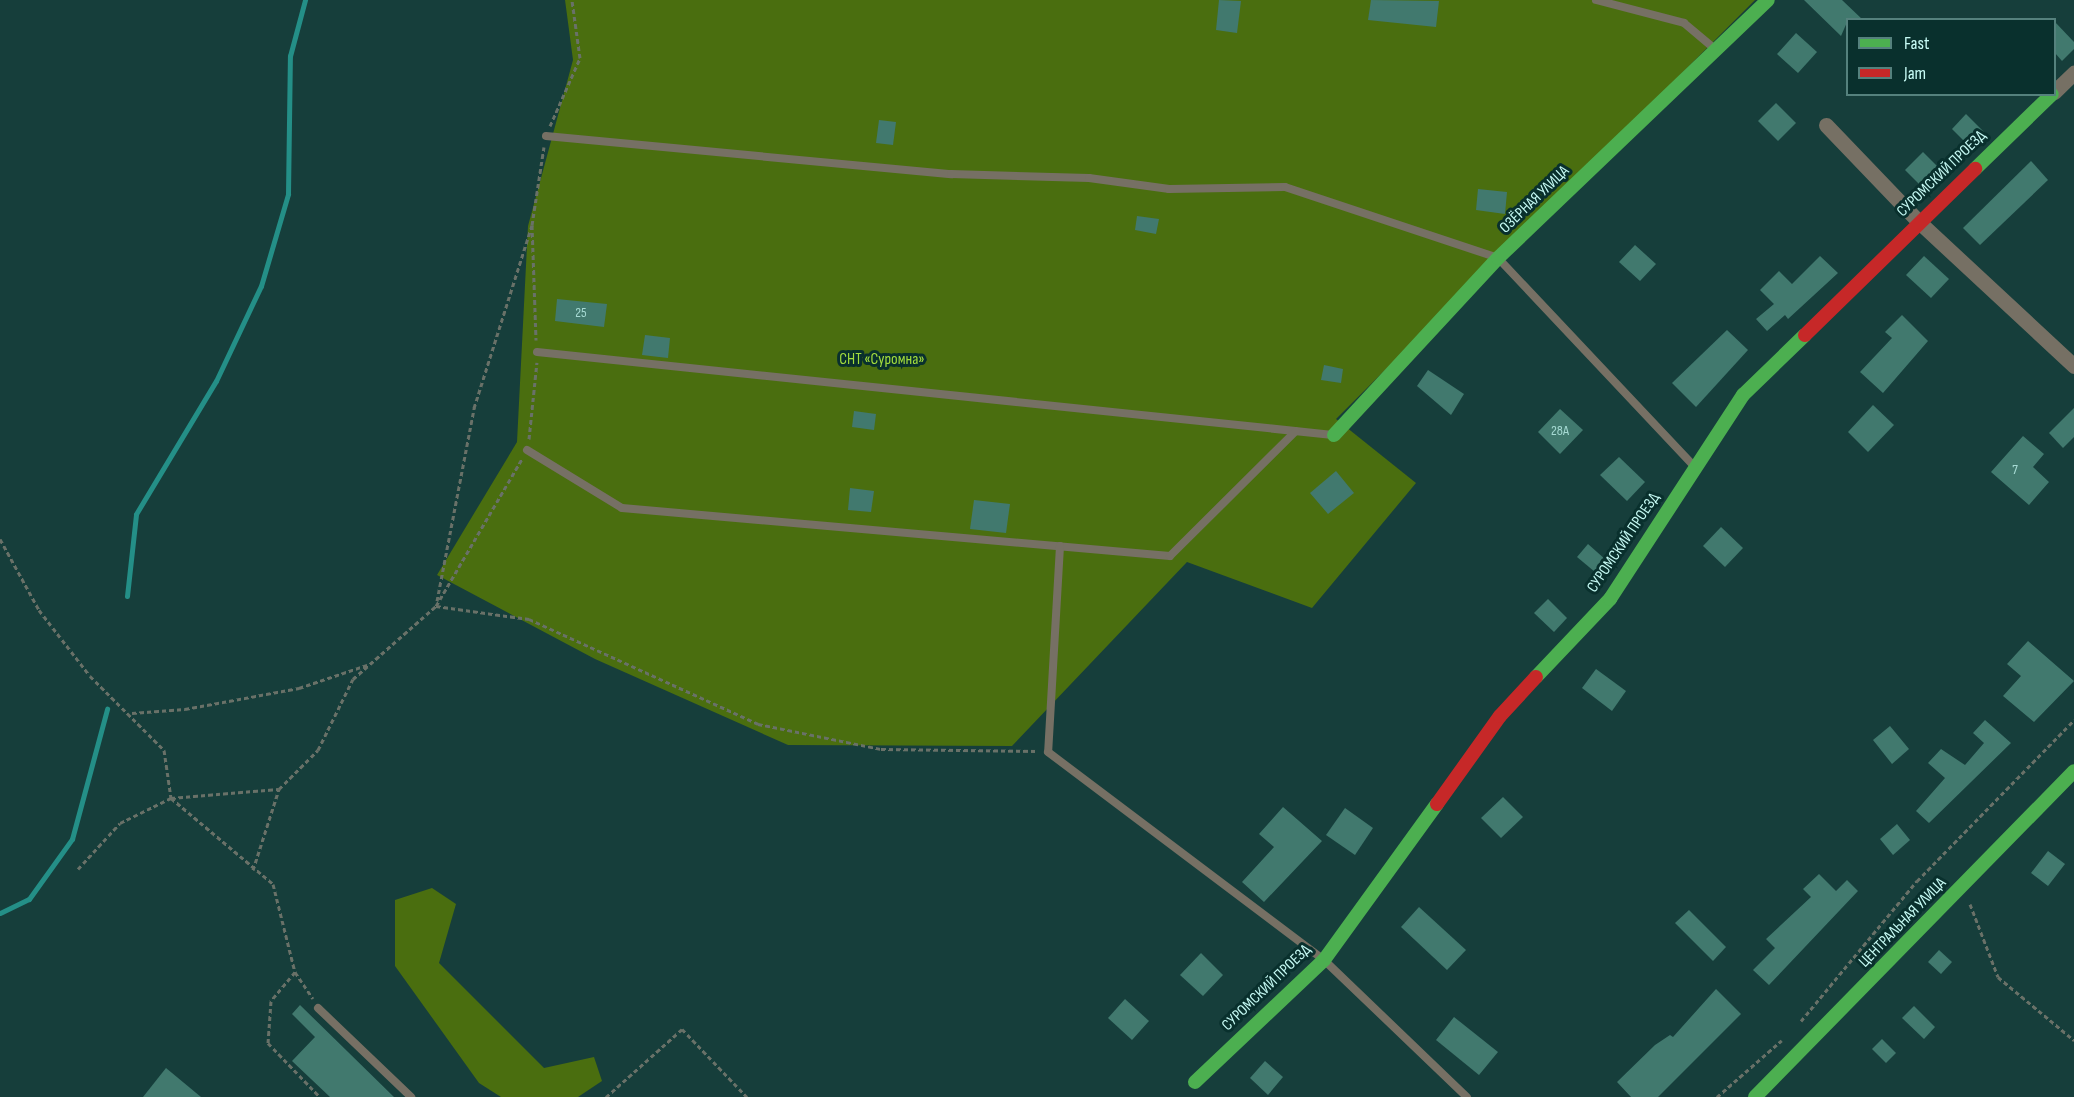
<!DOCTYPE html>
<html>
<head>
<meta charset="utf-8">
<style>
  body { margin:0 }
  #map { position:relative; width:2074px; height:1097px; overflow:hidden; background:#163e3b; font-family:"Sofia Sans Condensed",sans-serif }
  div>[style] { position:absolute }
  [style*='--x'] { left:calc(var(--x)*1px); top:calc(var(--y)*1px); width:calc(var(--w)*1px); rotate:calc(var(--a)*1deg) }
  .green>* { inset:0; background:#4a6e0f }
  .stream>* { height:5px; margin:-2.5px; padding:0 2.5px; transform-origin:2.5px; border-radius:2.5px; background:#248f87 }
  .building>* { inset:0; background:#41796e }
  .path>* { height:3px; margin-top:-1.5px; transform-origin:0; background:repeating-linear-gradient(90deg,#697168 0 4.5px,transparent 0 7.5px) }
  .lane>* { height:8px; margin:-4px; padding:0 4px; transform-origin:4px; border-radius:4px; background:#767064 }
  .street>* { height:15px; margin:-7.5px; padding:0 7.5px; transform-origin:7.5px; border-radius:7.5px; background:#767064 }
  .fast>* { height:14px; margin:-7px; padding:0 7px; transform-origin:7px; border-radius:7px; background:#4caf50 }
  .jam>* { height:14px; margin:-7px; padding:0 7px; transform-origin:7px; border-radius:7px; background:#c62828 }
  span { translate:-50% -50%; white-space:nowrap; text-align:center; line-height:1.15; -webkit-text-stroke:6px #09302d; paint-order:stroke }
  .number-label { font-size:14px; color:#a6dad3 }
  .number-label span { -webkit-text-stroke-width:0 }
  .street-label { font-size:16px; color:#c7fbf5 }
  .park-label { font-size:16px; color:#a3dd3d }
  .legend { position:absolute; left:1846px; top:18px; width:210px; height:78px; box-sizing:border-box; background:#09302d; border:2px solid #55817d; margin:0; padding:8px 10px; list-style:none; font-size:18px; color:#c7fbf5 }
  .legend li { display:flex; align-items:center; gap:12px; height:30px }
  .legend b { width:30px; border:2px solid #55817d }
</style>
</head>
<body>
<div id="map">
  <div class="green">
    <div style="clip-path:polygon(565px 0,1755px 0,1336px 419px,1416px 483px,1312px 608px,1187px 562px,1012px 746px,788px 745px,595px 659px,437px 575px,517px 442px,528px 226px,573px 60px)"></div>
    <div style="clip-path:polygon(432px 888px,456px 904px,439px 963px,544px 1068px,594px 1057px,602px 1081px,578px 1097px,501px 1097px,479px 1083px,395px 966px,395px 900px)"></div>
  </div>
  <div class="stream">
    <div style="--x:127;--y:596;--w:82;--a:-83.7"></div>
    <div style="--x:136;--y:514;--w:155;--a:-59"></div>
    <div style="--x:216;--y:381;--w:105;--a:-64.7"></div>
    <div style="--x:261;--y:286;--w:96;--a:-73.6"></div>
    <div style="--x:288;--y:194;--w:138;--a:-89.2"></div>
    <div style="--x:290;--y:56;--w:58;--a:-75"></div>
    <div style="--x:0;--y:913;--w:32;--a:-26"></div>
    <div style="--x:29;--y:899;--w:74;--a:-54.4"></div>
    <div style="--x:72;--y:839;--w:135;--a:-74.9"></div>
  </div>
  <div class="building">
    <div style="clip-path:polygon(1219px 0,1241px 1px,1237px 33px,1216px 30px)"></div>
    <div style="clip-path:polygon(1371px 0,1439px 1px,1436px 27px,1368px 20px)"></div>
    <div style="clip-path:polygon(1804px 0,1842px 0,1863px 20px,1848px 20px,1841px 36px)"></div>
    <div style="clip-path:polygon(2055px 22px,2074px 42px,2074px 49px,2062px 61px,2055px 53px)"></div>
    <div style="clip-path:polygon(1796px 33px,1817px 52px,1798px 73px,1777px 54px)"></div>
    <div style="clip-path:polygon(1776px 103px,1796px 123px,1778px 141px,1758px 121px)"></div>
    <div style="clip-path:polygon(1966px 114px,1984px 132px,1970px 147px,1952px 129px)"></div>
    <div style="clip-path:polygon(879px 120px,896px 122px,893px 145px,876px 143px)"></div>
    <div style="clip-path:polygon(1923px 152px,1940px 169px,1922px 187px,1905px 170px)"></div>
    <div style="clip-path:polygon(2031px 161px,2048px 180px,1980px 245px,1963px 228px)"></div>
    <div style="clip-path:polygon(1478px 189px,1507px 192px,1505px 214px,1476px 210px)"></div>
    <div style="clip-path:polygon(1137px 216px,1159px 219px,1156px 234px,1135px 230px)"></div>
    <div style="clip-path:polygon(1635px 245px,1656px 264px,1640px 281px,1619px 262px)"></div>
    <div style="clip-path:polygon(1820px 256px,1838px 273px,1788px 319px,1785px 315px,1767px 331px,1756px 319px,1774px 304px,1760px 290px,1779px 271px,1792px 284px)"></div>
    <div style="clip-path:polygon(1924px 256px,1949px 279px,1931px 298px,1906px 275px)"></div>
    <div style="clip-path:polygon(557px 299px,607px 304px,604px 327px,555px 321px)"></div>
    <div style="clip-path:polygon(1902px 315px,1928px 341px,1883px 393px,1860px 372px,1892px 338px,1885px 332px)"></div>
    <div style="clip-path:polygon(1727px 330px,1748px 350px,1696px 407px,1672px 383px)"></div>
    <div style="clip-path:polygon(645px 335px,670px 338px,668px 358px,642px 355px)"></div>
    <div style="clip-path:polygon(1324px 365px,1343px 369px,1341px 383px,1321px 380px)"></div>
    <div style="clip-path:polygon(1428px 370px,1464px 394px,1451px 415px,1417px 386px)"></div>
    <div style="clip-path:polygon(1873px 405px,1894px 425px,1868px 452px,1848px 432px)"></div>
    <div style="clip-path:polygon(2074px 408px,2074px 437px,2063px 448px,2049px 433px)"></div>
    <div style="clip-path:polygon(1560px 409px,1583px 430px,1560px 454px,1538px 432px)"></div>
    <div style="clip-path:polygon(854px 411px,876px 414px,874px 430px,852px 427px)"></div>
    <div style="clip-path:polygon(2023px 436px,2044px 454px,2033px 467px,2049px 482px,2029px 505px,1991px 472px)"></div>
    <div style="clip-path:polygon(1619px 457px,1645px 482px,1627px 501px,1600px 475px)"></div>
    <div style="clip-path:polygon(1336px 471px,1354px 493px,1328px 514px,1310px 493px)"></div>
    <div style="clip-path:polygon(850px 488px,874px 491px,871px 512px,848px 510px)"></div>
    <div style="clip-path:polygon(974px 500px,1010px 504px,1006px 533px,970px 529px)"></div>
    <div style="clip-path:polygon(1721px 527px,1743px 548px,1725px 567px,1703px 546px)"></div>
    <div style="clip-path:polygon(1588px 544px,1606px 560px,1595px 572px,1577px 557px)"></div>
    <div style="clip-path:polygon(1548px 599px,1567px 618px,1554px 632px,1534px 613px)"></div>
    <div style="clip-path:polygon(2028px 641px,2074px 681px,2034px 722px,2003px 696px,2021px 676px,2007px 664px)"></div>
    <div style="clip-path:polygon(1596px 669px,1626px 691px,1612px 711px,1582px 688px)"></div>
    <div style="clip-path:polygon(1985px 720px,2011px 743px,1929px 823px,1916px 811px,1945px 778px,1928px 763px,1941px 749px,1965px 765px,1984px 743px,1973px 733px)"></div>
    <div style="clip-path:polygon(1890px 726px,1909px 749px,1892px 764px,1873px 740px)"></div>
    <div style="clip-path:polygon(1503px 797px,1523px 817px,1501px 838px,1481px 818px)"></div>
    <div style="clip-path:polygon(1283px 807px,1322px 841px,1264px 902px,1242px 882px,1274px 847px,1259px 834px)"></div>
    <div style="clip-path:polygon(1345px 808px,1373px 828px,1355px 855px,1326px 835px)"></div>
    <div style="clip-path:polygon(1897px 824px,1910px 840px,1893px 855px,1880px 839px)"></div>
    <div style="clip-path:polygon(2048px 851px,2065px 864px,2048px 886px,2031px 873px)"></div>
    <div style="clip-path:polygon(1819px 874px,1836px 891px,1847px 880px,1858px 891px,1769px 985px,1753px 970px,1775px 948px,1766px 939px,1811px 897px,1803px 889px)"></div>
    <div style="clip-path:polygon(1419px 907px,1466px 950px,1447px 970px,1401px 927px)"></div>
    <div style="clip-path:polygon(1689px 910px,1726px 947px,1713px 961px,1675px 923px)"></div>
    <div style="clip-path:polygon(1939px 950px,1952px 962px,1941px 974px,1928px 962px)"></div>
    <div style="clip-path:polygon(1201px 953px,1223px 975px,1203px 996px,1180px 975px)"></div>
    <div style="clip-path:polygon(1716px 989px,1741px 1014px,1658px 1097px,1631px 1097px,1617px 1082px,1655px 1045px,1670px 1035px,1673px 1037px)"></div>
    <div style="clip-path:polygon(1125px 999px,1149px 1021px,1132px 1040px,1108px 1018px)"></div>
    <div style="clip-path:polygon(300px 1005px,394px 1097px,330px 1097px,292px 1061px,315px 1037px,292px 1014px)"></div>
    <div style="clip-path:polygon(1914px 1006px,1935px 1027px,1924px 1039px,1902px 1018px)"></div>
    <div style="clip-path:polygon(1454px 1017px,1498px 1052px,1479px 1075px,1436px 1040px)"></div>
    <div style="clip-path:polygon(1882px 1039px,1896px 1053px,1886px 1063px,1872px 1049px)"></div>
    <div style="clip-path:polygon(1265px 1061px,1283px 1077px,1268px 1095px,1250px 1078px)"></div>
    <div style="clip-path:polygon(166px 1068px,201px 1097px,143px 1097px)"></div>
  </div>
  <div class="path">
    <div style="--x:550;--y:126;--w:74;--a:-66.2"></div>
    <div style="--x:580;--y:58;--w:59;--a:-97.9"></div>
    <div style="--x:532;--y:225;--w:115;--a:88"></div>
    <div style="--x:529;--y:439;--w:77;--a:-84.1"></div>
    <div style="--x:0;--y:539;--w:81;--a:61.2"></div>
    <div style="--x:39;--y:610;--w:83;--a:52.3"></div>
    <div style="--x:90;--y:676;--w:105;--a:45"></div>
    <div style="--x:164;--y:750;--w:49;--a:81.7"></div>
    <div style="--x:171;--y:798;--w:133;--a:40.1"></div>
    <div style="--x:273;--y:884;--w:91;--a:76"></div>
    <div style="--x:295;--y:972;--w:32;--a:56"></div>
    <div style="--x:437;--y:601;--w:197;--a:-79.1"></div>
    <div style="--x:474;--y:408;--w:192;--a:-72.4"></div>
    <div style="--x:532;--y:225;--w:79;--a:-81.3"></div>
    <div style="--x:436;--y:606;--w:94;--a:8"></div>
    <div style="--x:529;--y:619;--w:252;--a:24.6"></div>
    <div style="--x:758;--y:724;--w:126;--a:11.5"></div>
    <div style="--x:881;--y:749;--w:157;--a:0.7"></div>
    <div style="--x:132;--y:713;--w:53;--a:-4.3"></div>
    <div style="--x:185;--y:709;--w:116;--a:-10.4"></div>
    <div style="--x:299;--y:688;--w:72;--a:-18.7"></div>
    <div style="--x:78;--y:869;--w:62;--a:-47.6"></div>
    <div style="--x:120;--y:823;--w:57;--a:-26.1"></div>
    <div style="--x:171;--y:798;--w:108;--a:-4.8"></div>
    <div style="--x:279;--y:789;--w:55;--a:-45"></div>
    <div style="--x:318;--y:750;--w:79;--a:-63.8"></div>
    <div style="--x:353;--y:679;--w:111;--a:-41.3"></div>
    <div style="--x:436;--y:606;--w:170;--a:-59.7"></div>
    <div style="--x:253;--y:870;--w:85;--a:-72.2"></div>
    <div style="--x:1970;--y:904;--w:78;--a:69"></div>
    <div style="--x:1998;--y:977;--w:99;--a:39.7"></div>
    <div style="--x:295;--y:972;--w:38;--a:130"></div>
    <div style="--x:271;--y:1001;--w:42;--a:94.1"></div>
    <div style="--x:268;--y:1043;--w:75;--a:46.1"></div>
    <div style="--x:1801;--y:1021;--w:182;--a:-50.4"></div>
    <div style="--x:1917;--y:881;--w:225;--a:-45.7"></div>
    <div style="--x:606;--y:1097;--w:102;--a:-41.8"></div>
    <div style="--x:682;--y:1029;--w:94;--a:46.3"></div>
    <div style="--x:1717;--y:1097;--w:86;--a:-41.2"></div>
  </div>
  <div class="lane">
    <div style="--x:1596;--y:0;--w:91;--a:14.6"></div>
    <div style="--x:1684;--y:23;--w:39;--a:40"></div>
    <div style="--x:546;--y:136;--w:407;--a:5.4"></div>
    <div style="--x:951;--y:174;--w:138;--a:1.7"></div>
    <div style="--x:1089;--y:178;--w:81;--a:7.8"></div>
    <div style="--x:1169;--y:189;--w:116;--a:-1"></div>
    <div style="--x:1285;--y:187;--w:225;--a:18.4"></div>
    <div style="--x:1498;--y:258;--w:286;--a:46.7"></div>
    <div style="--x:537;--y:352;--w:800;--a:5.95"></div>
    <div style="--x:527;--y:450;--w:111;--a:31.4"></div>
    <div style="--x:622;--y:508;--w:550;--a:5.01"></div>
    <div style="--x:1170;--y:556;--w:177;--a:-44.8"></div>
    <div style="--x:1060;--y:546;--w:206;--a:93.3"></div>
    <div style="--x:1048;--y:752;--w:346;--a:37"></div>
    <div style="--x:1324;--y:960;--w:198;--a:43.8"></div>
    <div style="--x:318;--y:1008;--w:129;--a:43.7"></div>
  </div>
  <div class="street">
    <div style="--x:2054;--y:92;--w:28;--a:-44"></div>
    <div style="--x:1826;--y:125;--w:133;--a:46.2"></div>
    <div style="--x:1918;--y:221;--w:213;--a:42.9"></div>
  </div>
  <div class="fast">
    <div style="--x:1975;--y:169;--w:107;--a:-44.2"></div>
    <div style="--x:1334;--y:435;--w:241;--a:-47.2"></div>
    <div style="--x:1498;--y:258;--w:373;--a:-43.7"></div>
    <div style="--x:1536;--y:677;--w:108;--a:-46.5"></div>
    <div style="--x:1610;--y:599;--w:244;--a:-56.9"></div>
    <div style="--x:1743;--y:395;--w:86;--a:-44.1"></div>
    <div style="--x:1195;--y:1082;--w:178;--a:-43.4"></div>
    <div style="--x:1324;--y:960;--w:193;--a:-54.1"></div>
    <div style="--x:1755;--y:1097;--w:456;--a:-45.6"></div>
  </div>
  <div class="jam">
    <div style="--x:1805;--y:335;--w:238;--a:-44.3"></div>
    <div style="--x:1437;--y:804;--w:108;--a:-54.4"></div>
    <div style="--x:1500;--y:716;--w:53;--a:-47.3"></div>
  </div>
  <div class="number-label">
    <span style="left:581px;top:313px">25</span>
    <span style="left:1560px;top:431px">28А</span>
    <span style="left:2015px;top:470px">7</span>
  </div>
  <div class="street-label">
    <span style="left:1942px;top:174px;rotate:-44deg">СУРОМСКИЙ ПРОЕЗД</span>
    <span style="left:1535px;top:200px;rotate:-44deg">ОЗЁРНАЯ УЛИЦА</span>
    <span style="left:1624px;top:543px;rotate:-56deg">СУРОМСКИЙ ПРОЕЗД</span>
    <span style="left:1903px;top:923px;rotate:-46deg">ЦЕНТРАЛЬНАЯ УЛИЦА</span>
    <span style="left:1267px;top:988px;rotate:-44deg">СУРОМСКИЙ ПРОЕЗД</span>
  </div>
  <div class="park-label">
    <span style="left:882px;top:360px">СНТ «Суромна»</span>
  </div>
  <ul class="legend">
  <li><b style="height:8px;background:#4caf50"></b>Fast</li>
  <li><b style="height:8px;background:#c62828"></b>Jam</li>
  </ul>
</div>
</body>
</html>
